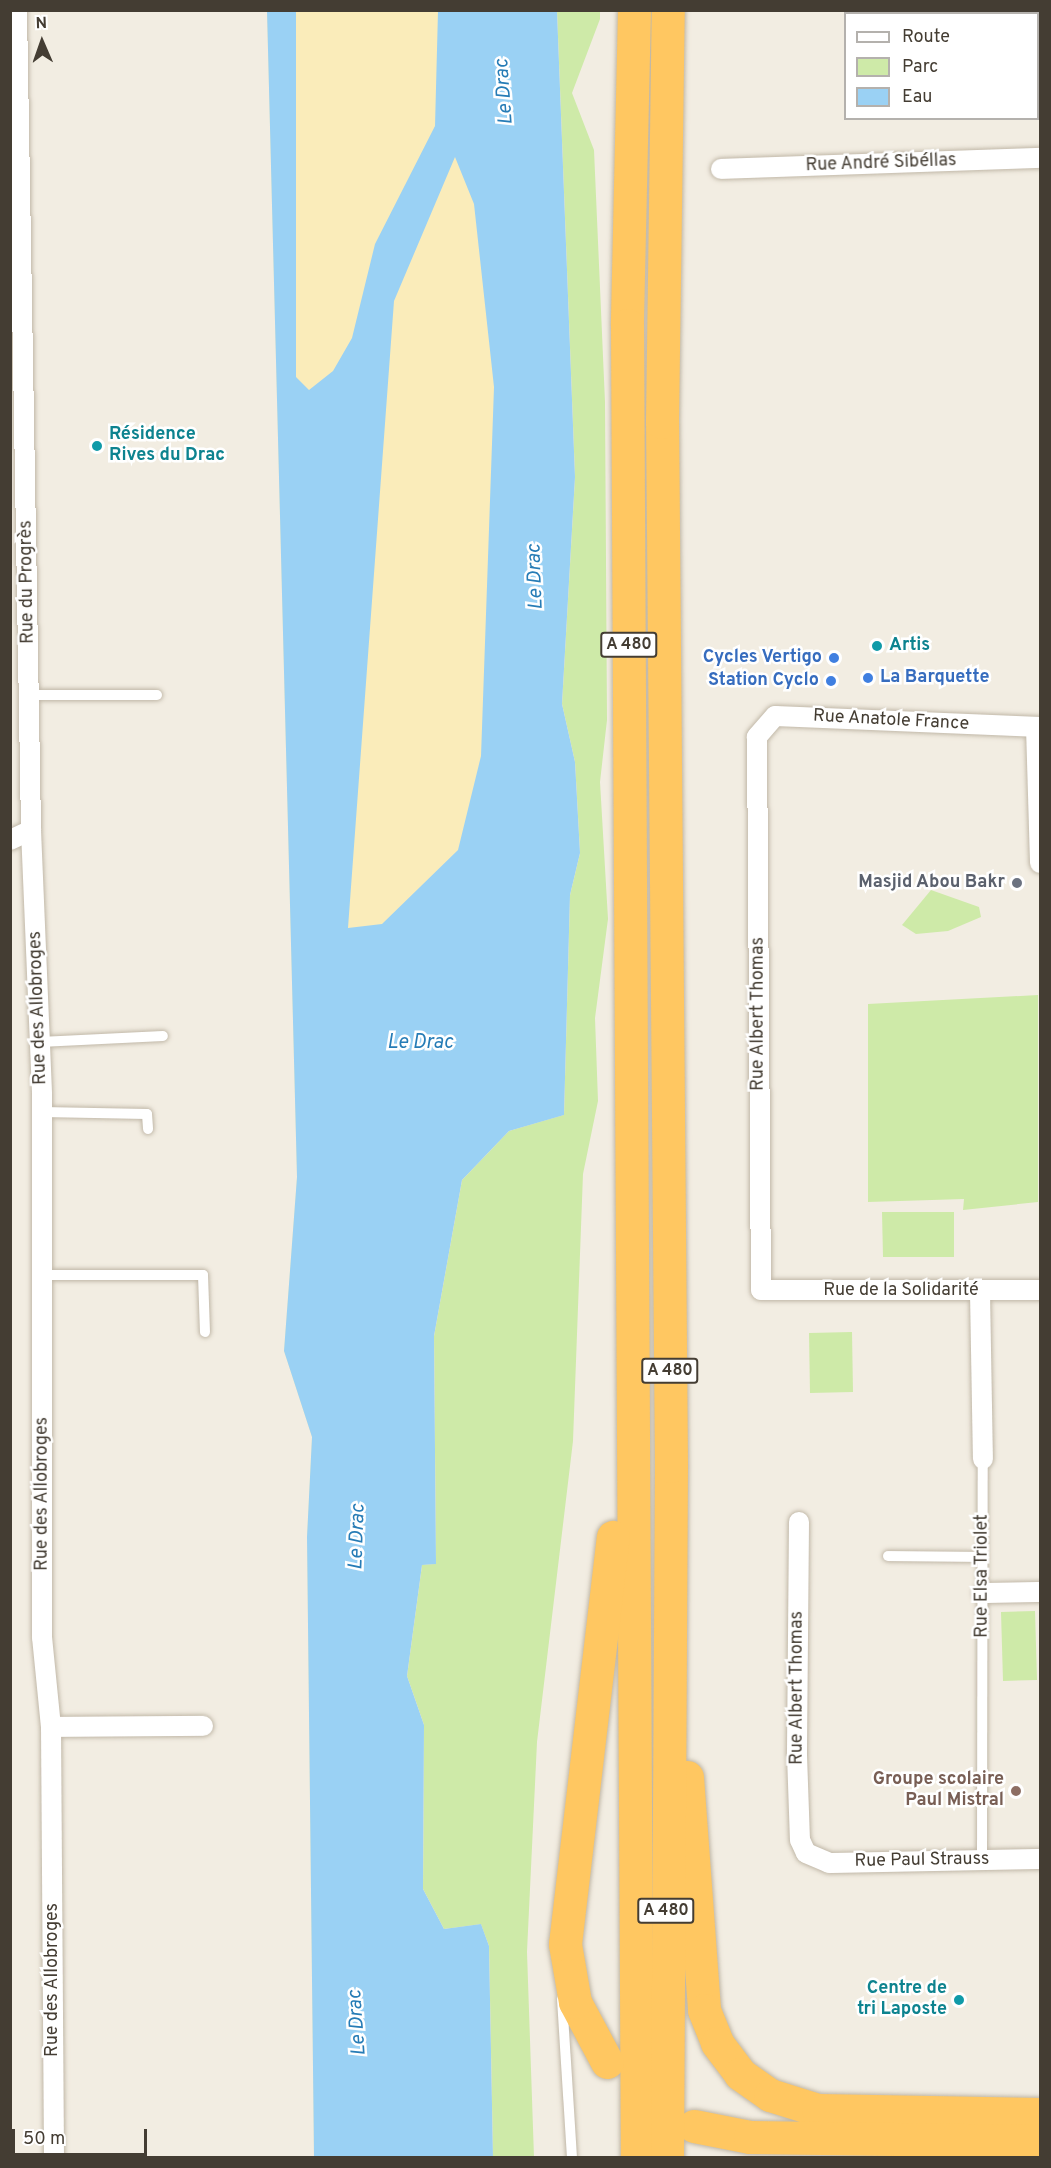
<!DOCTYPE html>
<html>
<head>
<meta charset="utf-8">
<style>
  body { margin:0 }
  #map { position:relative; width:1051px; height:2168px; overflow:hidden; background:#f2ede2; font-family:Overpass,sans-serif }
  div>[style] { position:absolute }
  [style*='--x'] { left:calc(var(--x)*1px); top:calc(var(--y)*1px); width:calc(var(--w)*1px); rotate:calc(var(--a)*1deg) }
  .green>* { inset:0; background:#ceeaa8 }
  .sand>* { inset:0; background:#faecba }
  .water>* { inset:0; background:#9ad1f4 }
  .roads { filter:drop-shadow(0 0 2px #c1b8a8) drop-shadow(0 0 2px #c1b8a8) }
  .service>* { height:10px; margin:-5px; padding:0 5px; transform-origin:5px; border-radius:5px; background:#fff }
  .minor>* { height:20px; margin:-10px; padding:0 10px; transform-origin:10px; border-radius:10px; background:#fff }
  .motorway>* { height:33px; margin:-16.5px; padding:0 16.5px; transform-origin:16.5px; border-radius:16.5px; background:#ffc761 }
  .dots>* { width:16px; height:16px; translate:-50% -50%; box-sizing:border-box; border:3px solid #fff; border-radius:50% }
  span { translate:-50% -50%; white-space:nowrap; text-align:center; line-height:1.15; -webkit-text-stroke:5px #fff; paint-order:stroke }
  .shield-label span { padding:2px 4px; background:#fff; border:2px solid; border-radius:4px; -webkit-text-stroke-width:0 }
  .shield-label { font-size:16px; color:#443d33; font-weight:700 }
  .street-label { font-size:18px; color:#443d33 }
  .culture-label { font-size:18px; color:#0d838f; font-weight:700 }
  .left { translate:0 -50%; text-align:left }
  .right { translate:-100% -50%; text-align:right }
  .shop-label { font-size:18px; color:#366cbe; font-weight:700 }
  .worship-label { font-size:18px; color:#5b616d; font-weight:700 }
  .education-label { font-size:18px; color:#785e54; font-weight:700 }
  .water-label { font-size:20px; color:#267cb6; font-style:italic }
  .frame { position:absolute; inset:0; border:12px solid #443d33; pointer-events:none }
  .legend { position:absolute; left:844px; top:12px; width:195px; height:108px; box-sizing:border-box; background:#fff; border:2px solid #b4b1ad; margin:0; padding:8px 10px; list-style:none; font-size:18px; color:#443d33 }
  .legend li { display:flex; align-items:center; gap:12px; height:30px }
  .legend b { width:30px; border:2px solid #b4b1ad }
  .north { position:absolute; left:12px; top:12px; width:60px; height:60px; -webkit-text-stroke:4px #fff; paint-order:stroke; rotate:358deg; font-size:16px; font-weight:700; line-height:24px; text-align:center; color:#443d33 }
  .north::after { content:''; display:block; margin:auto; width:21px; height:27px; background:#443d33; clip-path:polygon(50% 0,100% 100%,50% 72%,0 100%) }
  .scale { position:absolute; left:12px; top:2129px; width:135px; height:27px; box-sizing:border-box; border:3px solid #443d33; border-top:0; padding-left:8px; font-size:18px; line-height:21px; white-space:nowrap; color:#443d33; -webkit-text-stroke:4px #fff; paint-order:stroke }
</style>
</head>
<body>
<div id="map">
  <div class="green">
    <div style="clip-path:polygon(557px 11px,600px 11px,600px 19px,572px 93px,594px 150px,605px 402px,607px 720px,600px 782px,608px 919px,595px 1018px,598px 1101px,583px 1174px,573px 1441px,537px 1742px,527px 1952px,534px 2157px,493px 2157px,489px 1946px,481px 1925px,444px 1929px,423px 1889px,424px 1725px,407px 1676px,422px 1565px,436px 1563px,434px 1336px,462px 1180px,509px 1131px,564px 1114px,570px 895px,580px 853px,575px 762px,562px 704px,575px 477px)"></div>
    <div style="clip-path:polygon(931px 890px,979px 907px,981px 917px,948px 931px,916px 934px,902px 925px)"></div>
    <div style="clip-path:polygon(1038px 995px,1038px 1202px,963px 1210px,964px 1199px,868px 1202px,868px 1004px)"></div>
    <div style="clip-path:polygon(882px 1212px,954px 1212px,954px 1257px,883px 1257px)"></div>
    <div style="clip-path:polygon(852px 1332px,853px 1392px,810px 1393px,809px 1333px)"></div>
    <div style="clip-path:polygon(1035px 1611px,1037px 1680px,1003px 1681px,1001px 1612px)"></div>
  </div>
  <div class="sand">
    <div style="clip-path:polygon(267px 11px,557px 11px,575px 477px,562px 704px,575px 762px,580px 853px,570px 895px,564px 1115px,509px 1131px,462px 1180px,434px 1336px,436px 1564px,422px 1565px,407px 1676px,424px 1725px,423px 1889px,444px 1929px,481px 1924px,489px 1946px,493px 2157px,314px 2157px,307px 1537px,312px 1437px,284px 1351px,297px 1177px)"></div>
  </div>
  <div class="water">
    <div style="clip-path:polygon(evenodd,267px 11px,296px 11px,296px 377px,309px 390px,333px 371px,352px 338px,375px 244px,435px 126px,438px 11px,557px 11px,575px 477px,562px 704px,575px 762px,580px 853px,570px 895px,564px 1115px,509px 1131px,462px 1180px,434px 1336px,436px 1564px,422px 1565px,407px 1676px,424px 1725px,423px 1889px,444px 1929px,481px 1924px,489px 1946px,493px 2157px,314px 2157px,307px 1537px,312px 1437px,284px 1351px,297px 1177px,267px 11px,455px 157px,474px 204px,494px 387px,481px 756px,458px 850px,382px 924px,348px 928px,394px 301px,455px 157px)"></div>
  </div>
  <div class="roads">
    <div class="service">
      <div style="--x:31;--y:695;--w:126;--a:0"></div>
      <div style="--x:40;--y:1042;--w:123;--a:-2.8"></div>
      <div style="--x:42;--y:1112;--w:105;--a:1.1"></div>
      <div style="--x:147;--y:1114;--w:15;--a:86"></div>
      <div style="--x:42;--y:1275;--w:161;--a:0"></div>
      <div style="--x:203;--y:1275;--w:57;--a:88"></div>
      <div style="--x:888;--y:1556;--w:95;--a:0.6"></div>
      <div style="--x:982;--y:1859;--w:400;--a:-89.9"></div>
      <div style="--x:562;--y:1999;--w:159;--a:86.4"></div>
    </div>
    <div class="minor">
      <div style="--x:17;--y:10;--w:820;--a:89.02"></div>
      <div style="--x:31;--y:830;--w:264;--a:87.6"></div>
      <div style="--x:42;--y:1094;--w:543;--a:90"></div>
      <div style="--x:42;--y:1637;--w:90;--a:84.3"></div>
      <div style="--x:51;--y:1727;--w:431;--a:89.6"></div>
      <div style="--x:721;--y:169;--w:319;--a:-2"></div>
      <div style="--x:1036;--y:727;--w:136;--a:88.3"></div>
      <div style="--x:1040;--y:727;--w:265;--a:-177.6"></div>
      <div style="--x:775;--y:716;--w:28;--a:131"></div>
      <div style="--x:757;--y:737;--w:553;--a:89.59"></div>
      <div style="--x:761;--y:1290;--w:279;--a:0"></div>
      <div style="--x:10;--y:840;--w:23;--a:-25"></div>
      <div style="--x:980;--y:1292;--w:167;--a:89"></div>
      <div style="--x:799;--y:1522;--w:233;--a:90.5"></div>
      <div style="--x:797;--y:1755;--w:85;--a:88"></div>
      <div style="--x:800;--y:1840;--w:14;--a:65"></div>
      <div style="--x:806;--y:1853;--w:25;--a:23"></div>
      <div style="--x:829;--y:1863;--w:211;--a:-1.1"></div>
      <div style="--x:983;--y:1593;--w:57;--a:-1"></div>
      <div style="--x:51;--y:1727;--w:152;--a:-0.4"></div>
    </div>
    <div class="motorway">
      <div style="--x:634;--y:10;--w:315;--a:91.3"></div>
      <div style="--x:627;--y:325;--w:1833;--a:89.69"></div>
      <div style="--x:687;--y:1777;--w:234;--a:85.8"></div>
      <div style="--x:704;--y:2010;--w:35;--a:68"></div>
      <div style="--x:717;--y:2043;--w:39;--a:53"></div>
      <div style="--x:740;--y:2074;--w:37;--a:35"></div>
      <div style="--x:770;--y:2095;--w:50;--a:17.4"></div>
      <div style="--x:818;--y:2110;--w:222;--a:1"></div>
      <div style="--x:607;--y:2062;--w:68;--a:-118.1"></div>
      <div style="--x:575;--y:2002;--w:59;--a:-99.8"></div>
      <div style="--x:565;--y:1944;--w:410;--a:-83.3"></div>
      <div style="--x:694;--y:2126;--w:57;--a:11.1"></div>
      <div style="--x:750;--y:2137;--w:290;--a:0.8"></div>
      <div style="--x:667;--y:2158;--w:692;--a:-89.67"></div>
      <div style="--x:671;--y:1466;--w:1044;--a:-90.49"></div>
      <div style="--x:662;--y:422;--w:412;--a:-89.2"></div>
    </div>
  </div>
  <div class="dots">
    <div style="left:97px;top:446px;background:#0f9aa8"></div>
    <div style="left:877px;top:646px;background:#0f9aa8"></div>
    <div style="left:834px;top:658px;background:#3f7fe0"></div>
    <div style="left:868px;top:678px;background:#3f7fe0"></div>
    <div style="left:831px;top:681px;background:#3f7fe0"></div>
    <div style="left:1017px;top:883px;background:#6b7280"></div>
    <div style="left:1016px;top:1791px;background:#8d6e63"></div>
    <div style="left:959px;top:2000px;background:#0f9aa8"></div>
  </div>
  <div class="shield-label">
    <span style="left:629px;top:645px">A 480</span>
    <span style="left:670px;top:1371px">A 480</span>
    <span style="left:666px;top:1911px">A 480</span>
  </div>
  <div class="street-label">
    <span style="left:881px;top:164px;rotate:-2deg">Rue André Sibéllas</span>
    <span style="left:28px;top:582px;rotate:-91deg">Rue du Progrès</span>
    <span style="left:891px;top:721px;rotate:3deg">Rue Anatole France</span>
    <span style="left:39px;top:1008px;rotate:-92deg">Rue des Allobroges</span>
    <span style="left:759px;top:1014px;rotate:-90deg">Rue Albert Thomas</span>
    <span style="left:901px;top:1291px">Rue de la Solidarité</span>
    <span style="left:43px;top:1494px;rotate:-90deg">Rue des Allobroges</span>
    <span style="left:983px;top:1576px;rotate:-90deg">Rue Elsa Triolet</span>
    <span style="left:798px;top:1688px;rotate:-90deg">Rue Albert Thomas</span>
    <span style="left:922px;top:1861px;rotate:-1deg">Rue Paul Strauss</span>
    <span style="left:53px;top:1980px;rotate:-90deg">Rue des Allobroges</span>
  </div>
  <div class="culture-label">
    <span class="left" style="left:109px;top:446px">Résidence<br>Rives du Drac</span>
    <span class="left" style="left:889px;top:646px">Artis</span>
    <span class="right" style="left:947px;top:2000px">Centre de<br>tri Laposte</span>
  </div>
  <div class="shop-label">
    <span class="right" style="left:822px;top:658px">Cycles Vertigo</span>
    <span class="left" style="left:880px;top:678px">La Barquette</span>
    <span class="right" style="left:819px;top:681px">Station Cyclo</span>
  </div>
  <div class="worship-label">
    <span class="right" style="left:1005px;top:883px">Masjid Abou Bakr</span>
  </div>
  <div class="education-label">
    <span class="right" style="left:1004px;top:1791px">Groupe scolaire<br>Paul Mistral</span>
  </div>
  <div class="water-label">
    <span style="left:505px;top:92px;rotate:-94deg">Le Drac</span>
    <span style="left:536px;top:577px;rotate:-92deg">Le Drac</span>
    <span style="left:420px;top:1043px">Le Drac</span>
    <span style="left:358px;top:1537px;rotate:-88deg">Le Drac</span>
    <span style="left:358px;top:2023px;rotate:-94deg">Le Drac</span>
  </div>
  <div class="frame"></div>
  <ul class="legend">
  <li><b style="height:8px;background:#fff"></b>Route</li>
  <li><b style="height:16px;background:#ceeaa8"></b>Parc</li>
  <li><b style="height:16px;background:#9ad1f4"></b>Eau</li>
  </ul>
  <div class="north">N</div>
  <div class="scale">50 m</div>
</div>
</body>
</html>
